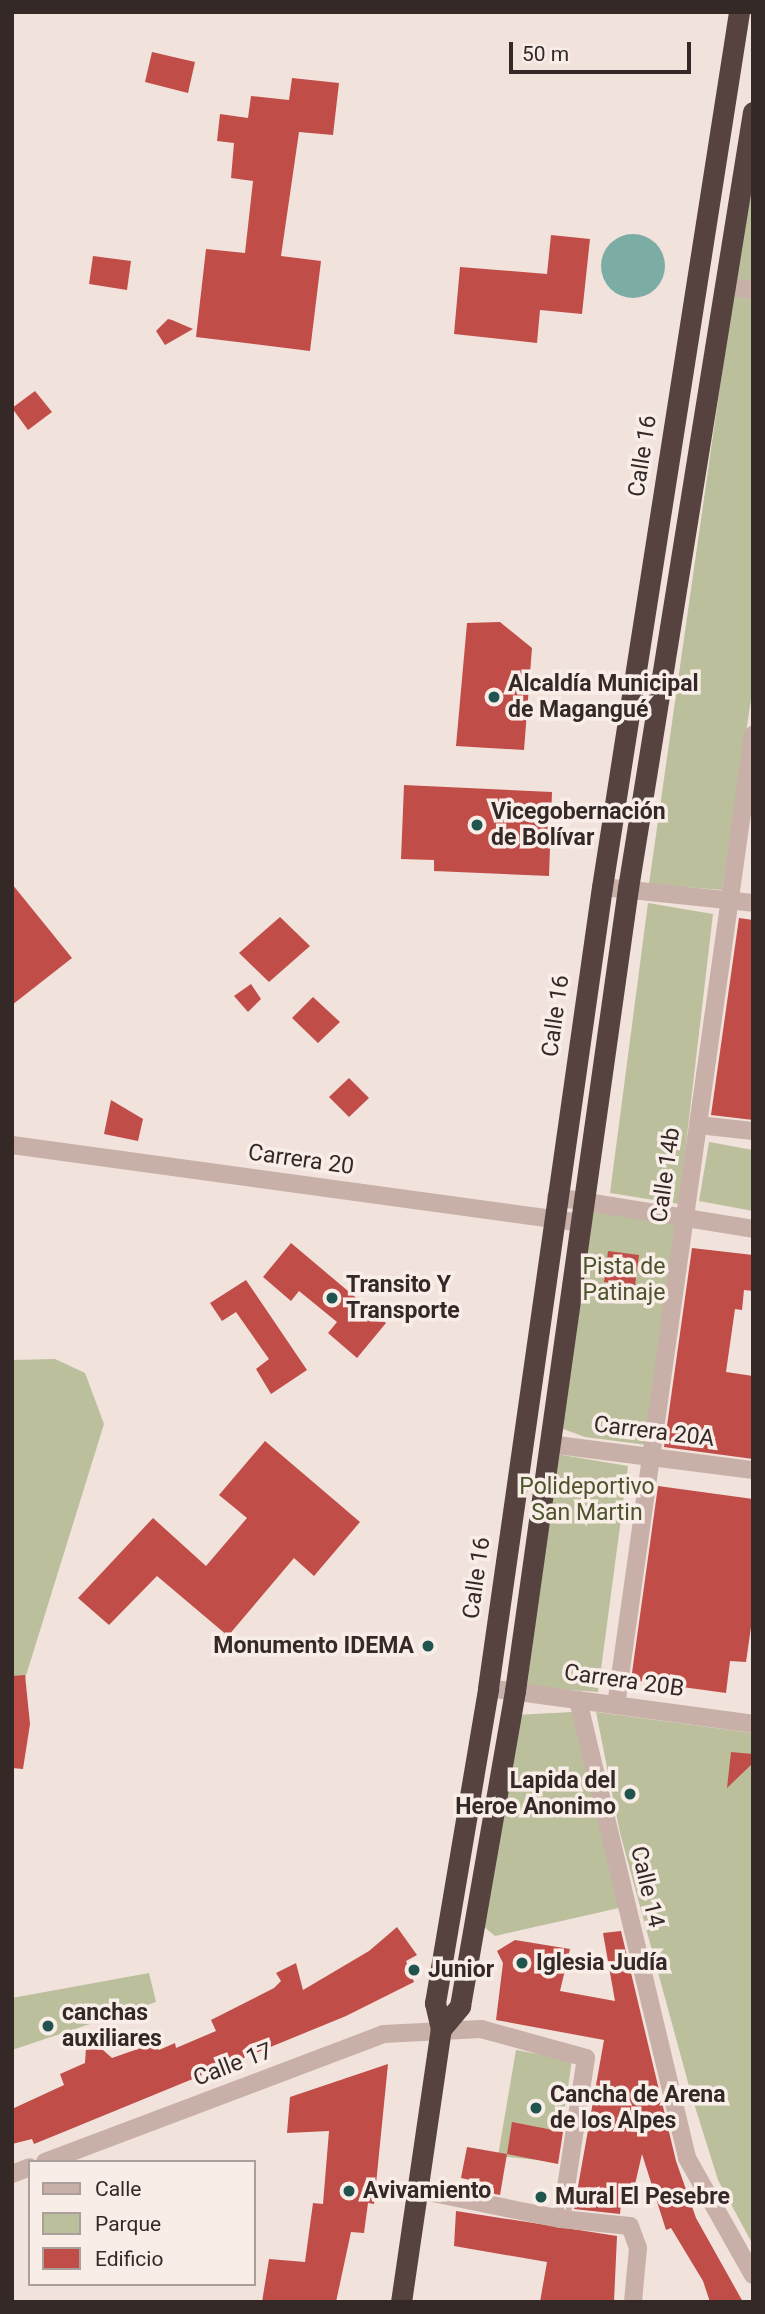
<!DOCTYPE html>
<html>
<head>
<meta charset="utf-8">
<style>
  body { margin:0 }
  #map { position:relative; width:765px; height:2314px; overflow:hidden; background:#f1e2db; font-family:Roboto,sans-serif }
  div>[style] { position:absolute }
  [style*='--x'] { left:calc(var(--x)*1px); top:calc(var(--y)*1px); width:calc(var(--w)*1px); rotate:calc(var(--a)*1deg) }
  .green>* { inset:0; background:#bbbf9c }
  .water>* { inset:0; background:#7bada5 }
  .round { border-radius:50% }
  .building>* { inset:0; background:#c14d49 }
  .minor>* { height:18px; margin:-9px; padding:0 9px; transform-origin:9px; border-radius:9px; background:#c8b0a8 }
  .highway>* { height:21px; margin:-10.5px; padding:0 10.5px; transform-origin:10.5px; border-radius:10.5px; background:#56423f }
  .dots>* { width:19px; height:19px; translate:-50% -50%; box-sizing:border-box; border:4px solid #f9ede8; border-radius:50% }
  span { translate:-50% -50%; white-space:nowrap; text-align:center; line-height:1.15; -webkit-text-stroke:7px #f9ede8; paint-order:stroke }
  .street-label { font-size:23px; color:#352928 }
  .poi-label { font-size:23px; color:#352928; font-weight:700 }
  .left { translate:0 -50%; text-align:left }
  .right { translate:-100% -50%; text-align:right }
  .park-label { font-size:23px; color:#4d532c }
  .frame { position:absolute; inset:0; border:14px solid #352928; pointer-events:none }
  .legend { position:absolute; left:28px; top:2160px; width:228px; height:126px; box-sizing:border-box; background:#f9ede8; border:2px solid #ab9f9b; margin:0; padding:9px 12px; list-style:none; font-size:21px; color:#352928 }
  .legend li { display:flex; align-items:center; gap:14px; height:35px }
  .legend b { width:35px; border:2px solid #ab9f9b }
  .scale { position:absolute; left:509px; top:42px; width:182px; height:32px; box-sizing:border-box; border:4px solid #352928; border-top:0; padding-left:9px; font-size:21px; line-height:24px; white-space:nowrap; color:#352928; -webkit-text-stroke:5px #f9ede8; paint-order:stroke }
</style>
</head>
<body>
<div id="map">
  <div class="green">
    <div style="clip-path:polygon(753px 155px,753px 686px,722px 890px,649px 884px)"></div>
    <div style="clip-path:polygon(648px 903px,713px 914px,679px 1204px,610px 1193px)"></div>
    <div style="clip-path:polygon(709px 1142px,753px 1150px,753px 1211px,699px 1201px)"></div>
    <div style="clip-path:polygon(587px 1210px,681px 1224px,647px 1445px,585px 1437px,555px 1426px)"></div>
    <div style="clip-path:polygon(55px 1359px,85px 1373px,104px 1424px,24px 1682px,12px 1686px,12px 1360px)"></div>
    <div style="clip-path:polygon(556px 1454px,628px 1466px,598px 1692px,527px 1687px)"></div>
    <div style="clip-path:polygon(573px 1712px,619px 1908px,495px 1936px,482px 1925px,515px 1715px)"></div>
    <div style="clip-path:polygon(596px 1712px,753px 1733px,753px 2245px,718px 2180px,692px 2097px,620px 1833px)"></div>
    <div style="clip-path:polygon(149px 1973px,156px 2002px,12px 2050px,12px 1998px)"></div>
    <div style="clip-path:polygon(516px 2050px,572px 2060px,557px 2162px,498px 2156px)"></div>
  </div>
  <div class="water">
    <div class="round" style="left:601px;top:234px;width:64px;height:64px"></div>
  </div>
  <div class="building">
    <div style="clip-path:polygon(152px 52px,195px 62px,188px 93px,145px 82px)"></div>
    <div style="clip-path:polygon(292px 78px,339px 83px,333px 135px,299px 132px,281px 256px,321px 261px,310px 351px,196px 337px,206px 249px,245px 253px,253px 181px,231px 178px,234px 143px,217px 141px,220px 114px,248px 118px,251px 96px,289px 100px)"></div>
    <div style="clip-path:polygon(551px 235px,590px 239px,582px 314px,540px 310px,537px 343px,454px 334px,460px 267px,547px 274px)"></div>
    <div style="clip-path:polygon(93px 256px,131px 261px,127px 290px,89px 284px)"></div>
    <div style="clip-path:polygon(168px 319px,172px 320px,193px 329px,165px 345px,156px 331px)"></div>
    <div style="clip-path:polygon(35px 391px,52px 412px,28px 430px,12px 408px)"></div>
    <div style="clip-path:polygon(500px 622px,532px 648px,524px 750px,456px 746px,467px 623px)"></div>
    <div style="clip-path:polygon(404px 785px,552px 792px,549px 876px,434px 871px,434px 860px,401px 859px)"></div>
    <div style="clip-path:polygon(12px 884px,72px 958px,12px 1005px)"></div>
    <div style="clip-path:polygon(280px 917px,310px 946px,269px 982px,239px 953px)"></div>
    <div style="clip-path:polygon(739px 918px,753px 920px,753px 1120px,711px 1115px)"></div>
    <div style="clip-path:polygon(251px 984px,261px 999px,248px 1012px,234px 996px)"></div>
    <div style="clip-path:polygon(313px 997px,340px 1022px,318px 1043px,292px 1018px)"></div>
    <div style="clip-path:polygon(349px 1078px,369px 1098px,349px 1117px,329px 1097px)"></div>
    <div style="clip-path:polygon(111px 1100px,143px 1119px,138px 1141px,104px 1134px)"></div>
    <div style="clip-path:polygon(291px 1243px,386px 1323px,357px 1358px,328px 1333px,337px 1322px,299px 1291px,291px 1301px,263px 1277px)"></div>
    <div style="clip-path:polygon(692px 1248px,753px 1255px,753px 1291px,744px 1290px,742px 1310px,735px 1309px,726px 1372px,753px 1376px,753px 1459px,664px 1447px)"></div>
    <div style="clip-path:polygon(608px 1251px,639px 1255px,635px 1286px,604px 1282px)"></div>
    <div style="clip-path:polygon(246px 1280px,307px 1370px,271px 1394px,256px 1369px,269px 1359px,236px 1312px,222px 1321px,210px 1303px)"></div>
    <div style="clip-path:polygon(265px 1441px,360px 1522px,314px 1576px,294px 1558px,228px 1636px,157px 1576px,109px 1625px,78px 1598px,153px 1518px,206px 1566px,247px 1518px,219px 1495px)"></div>
    <div style="clip-path:polygon(658px 1486px,753px 1499px,753px 1613px,746px 1662px,730px 1661px,726px 1693px,631px 1680px)"></div>
    <div style="clip-path:polygon(25px 1675px,30px 1724px,23px 1769px,12px 1768px,12px 1676px)"></div>
    <div style="clip-path:polygon(731px 1752px,753px 1754px,753px 1763px,727px 1788px)"></div>
    <div style="clip-path:polygon(397px 1927px,417px 1955px,406px 1961px,414px 1982px,346px 2016px,61px 2133px,34px 2144px,32px 2139px,12px 2144px,12px 2109px,64px 2085px,60px 2074px,85px 2063px,86px 2048px,95px 2043px,112px 2058px,155px 2043px,159px 2050px,175px 2043px,176px 2048px,216px 2031px,211px 2020px,274px 1988px,281px 1981px,276px 1973px,296px 1963px,303px 1990px,369px 1951px)"></div>
    <div style="clip-path:polygon(621px 1931px,676px 2161px,696px 2218px,743px 2302px,710px 2302px,703px 2281px,671px 2228px,666px 2230px,642px 2154px,630px 2206px,621px 2204px,620px 2214px,574px 2209px,604px 2040px,496px 2020px,503px 1963px,497px 1951px,515px 1940px,570px 1949px,560px 1991px,615px 2001px,603px 1933px)"></div>
    <div style="clip-path:polygon(388px 2064px,374px 2204px,368px 2203px,364px 2233px,351px 2232px,336px 2302px,262px 2302px,269px 2259px,305px 2262px,313px 2203px,323px 2204px,329px 2131px,287px 2133px,290px 2097px)"></div>
    <div style="clip-path:polygon(512px 2122px,563px 2132px,558px 2164px,507px 2154px)"></div>
    <div style="clip-path:polygon(467px 2147px,507px 2154px,500px 2195px,484px 2192px,494px 2185px,461px 2178px)"></div>
    <div style="clip-path:polygon(456px 2211px,617px 2236px,614px 2302px,540px 2302px,547px 2262px,454px 2246px)"></div>
  </div>
  <div class="minor">
    <div style="--x:725;--y:286;--w:28;--a:8"></div>
    <div style="--x:602;--y:887;--w:152;--a:6"></div>
    <div style="--x:698;--y:1125;--w:55;--a:6.2"></div>
    <div style="--x:12;--y:1145;--w:575;--a:7.79"></div>
    <div style="--x:556;--y:1197;--w:200;--a:9.2"></div>
    <div style="--x:549;--y:1444;--w:206;--a:7.3"></div>
    <div style="--x:488;--y:1688;--w:267;--a:7.7"></div>
    <div style="--x:578;--y:1700;--w:471;--a:76.6"></div>
    <div style="--x:687;--y:2158;--w:134;--a:60.6"></div>
    <div style="--x:616;--y:1705;--w:980;--a:-81.96"></div>
    <div style="--x:45;--y:2162;--w:362;--a:-20.7"></div>
    <div style="--x:384;--y:2034;--w:97;--a:-3"></div>
    <div style="--x:481;--y:2029;--w:109;--a:15.4"></div>
    <div style="--x:586;--y:2058;--w:163;--a:98.8"></div>
    <div style="--x:12;--y:2174;--w:19;--a:-21"></div>
    <div style="--x:418;--y:2190;--w:146;--a:11.5"></div>
    <div style="--x:561;--y:2219;--w:69;--a:5.8"></div>
    <div style="--x:630;--y:2226;--w:23;--a:70"></div>
    <div style="--x:638;--y:2248;--w:54;--a:95.3"></div>
  </div>
  <div class="highway">
    <div style="--x:441;--y:2029;--w:30;--a:-50"></div>
    <div style="--x:460;--y:2006;--w:320;--a:-80.1"></div>
    <div style="--x:515;--y:1691;--w:811;--a:-81.99"></div>
    <div style="--x:628;--y:888;--w:786;--a:-80.85"></div>
    <div style="--x:401;--y:2302;--w:276;--a:-81.7"></div>
    <div style="--x:441;--y:2029;--w:27;--a:-103"></div>
    <div style="--x:435;--y:2003;--w:319;--a:-80.4"></div>
    <div style="--x:488;--y:1688;--w:809;--a:-81.9"></div>
    <div style="--x:602;--y:887;--w:886;--a:-81.1"></div>
  </div>
  <div class="dots">
    <div style="left:494px;top:697px;background:#1f554e"></div>
    <div style="left:477px;top:825px;background:#1f554e"></div>
    <div style="left:332px;top:1298px;background:#1f554e"></div>
    <div style="left:428px;top:1646px;background:#1f554e"></div>
    <div style="left:630px;top:1794px;background:#1f554e"></div>
    <div style="left:522px;top:1963px;background:#1f554e"></div>
    <div style="left:414px;top:1970px;background:#1f554e"></div>
    <div style="left:48px;top:2026px;background:#1f554e"></div>
    <div style="left:536px;top:2108px;background:#1f554e"></div>
    <div style="left:349px;top:2191px;background:#1f554e"></div>
    <div style="left:541px;top:2197px;background:#1f554e"></div>
  </div>
  <div class="street-label">
    <span style="left:643px;top:456px;rotate:-81deg">Calle 16</span>
    <span style="left:556px;top:1016px;rotate:-82deg">Calle 16</span>
    <span style="left:301px;top:1160px;rotate:8deg">Carrera 20</span>
    <span style="left:666px;top:1175px;rotate:-82deg">Calle 14b</span>
    <span style="left:654px;top:1432px;rotate:7deg">Carrera 20A</span>
    <span style="left:477px;top:1578px;rotate:-82deg">Calle 16</span>
    <span style="left:624px;top:1681px;rotate:8deg">Carrera 20B</span>
    <span style="left:647px;top:1887px;rotate:77deg">Calle 14</span>
    <span style="left:233px;top:2065px;rotate:-21deg">Calle 17</span>
  </div>
  <div class="poi-label">
    <span class="left" style="left:508px;top:697px">Alcaldía Municipal<br>de Magangué</span>
    <span class="left" style="left:491px;top:825px">Vicegobernación<br>de Bolívar</span>
    <span class="left" style="left:346px;top:1298px">Transito Y<br>Transporte</span>
    <span class="right" style="left:414px;top:1646px">Monumento IDEMA</span>
    <span class="right" style="left:616px;top:1794px">Lapida del<br>Heroe Anonimo</span>
    <span class="left" style="left:536px;top:1963px">Iglesia Judía</span>
    <span class="left" style="left:428px;top:1970px">Junior</span>
    <span class="left" style="left:62px;top:2026px">canchas<br>auxiliares</span>
    <span class="left" style="left:550px;top:2108px">Cancha de Arena<br>de los Alpes</span>
    <span class="left" style="left:363px;top:2191px">Avivamiento</span>
    <span class="left" style="left:555px;top:2197px">Mural El Pesebre</span>
  </div>
  <div class="park-label">
    <span style="left:624px;top:1280px">Pista de<br>Patinaje</span>
    <span style="left:587px;top:1500px">Polideportivo<br>San Martin</span>
  </div>
  <div class="frame"></div>
  <ul class="legend">
  <li><b style="height:9px;background:#c8b0a8"></b>Calle</li>
  <li><b style="height:19px;background:#bbbf9c"></b>Parque</li>
  <li><b style="height:19px;background:#c14d49"></b>Edificio</li>
  </ul>
  <div class="scale">50 m</div>
</div>
</body>
</html>
